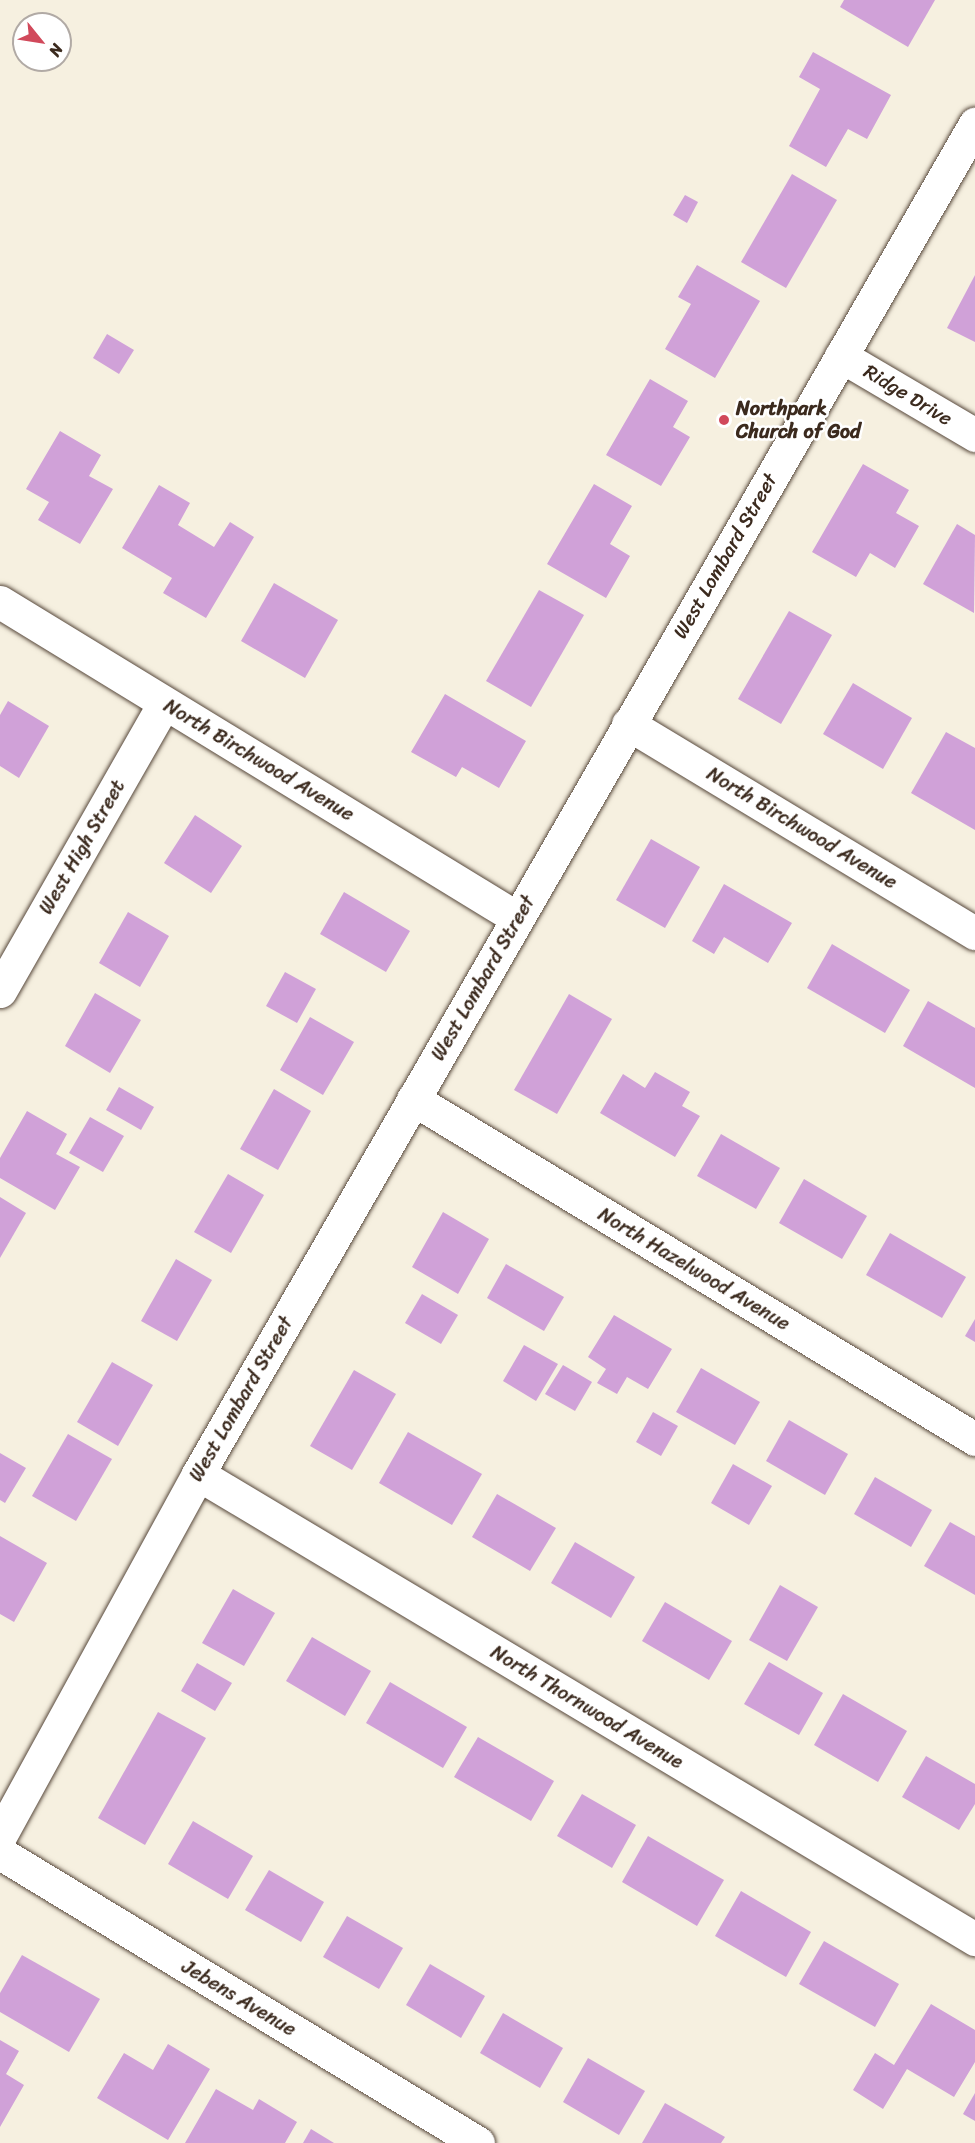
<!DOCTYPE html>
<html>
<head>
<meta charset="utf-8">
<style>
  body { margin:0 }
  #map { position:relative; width:975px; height:2143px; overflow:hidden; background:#f6f0e0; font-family:Sriracha,sans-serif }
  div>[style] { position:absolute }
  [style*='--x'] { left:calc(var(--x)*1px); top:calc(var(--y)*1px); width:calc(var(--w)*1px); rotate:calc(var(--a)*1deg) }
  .building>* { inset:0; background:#d0a1d8 }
  .roads { filter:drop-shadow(0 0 2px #57483b) drop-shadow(0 0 2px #57483b) }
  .minor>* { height:33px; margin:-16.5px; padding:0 16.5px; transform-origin:16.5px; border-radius:16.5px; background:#fff }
  .dots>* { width:16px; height:16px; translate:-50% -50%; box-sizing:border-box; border:3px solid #fff; border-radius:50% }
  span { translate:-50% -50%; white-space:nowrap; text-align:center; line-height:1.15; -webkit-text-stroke:5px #fff; paint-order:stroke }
  .street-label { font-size:20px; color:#3b2a1e }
  .poi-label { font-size:20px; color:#3b2a1e; font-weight:700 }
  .left { translate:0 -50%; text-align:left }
  .north { position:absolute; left:12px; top:12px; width:60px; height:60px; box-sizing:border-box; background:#fff; border:2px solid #b1aaa5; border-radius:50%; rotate:120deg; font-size:16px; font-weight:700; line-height:24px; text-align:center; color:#3b2a1e }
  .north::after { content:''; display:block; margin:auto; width:21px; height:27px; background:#d1495b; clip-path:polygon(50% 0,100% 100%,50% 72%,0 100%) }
</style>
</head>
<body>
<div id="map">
  <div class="building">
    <div style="clip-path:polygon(844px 0,935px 0,908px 47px,840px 7px)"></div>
    <div style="clip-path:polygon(813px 52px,891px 95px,867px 139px,848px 129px,826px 167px,789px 146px,820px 89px,799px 77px)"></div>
    <div style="clip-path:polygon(792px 174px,837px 200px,786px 288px,741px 262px)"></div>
    <div style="clip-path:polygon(685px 195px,698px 202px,687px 223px,673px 215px)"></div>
    <div style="clip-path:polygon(697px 265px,760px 301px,715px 378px,665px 349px,691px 304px,678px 297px)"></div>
    <div style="clip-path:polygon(975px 275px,975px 342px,947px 328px)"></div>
    <div style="clip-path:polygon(107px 334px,134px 350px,119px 374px,93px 358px)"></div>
    <div style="clip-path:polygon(650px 379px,688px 401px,673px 427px,690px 437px,661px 486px,606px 455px)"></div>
    <div style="clip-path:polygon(60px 431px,101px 455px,89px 476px,113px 489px,80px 544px,38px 520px,49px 502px,26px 489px)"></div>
    <div style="clip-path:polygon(863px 464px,909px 490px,896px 513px,919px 526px,895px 568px,870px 553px,856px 577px,812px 552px)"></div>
    <div style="clip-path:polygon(594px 484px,632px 506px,610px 544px,630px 556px,606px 598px,547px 564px)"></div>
    <div style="clip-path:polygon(159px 485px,190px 503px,178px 525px,214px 547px,230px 522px,254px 537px,206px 618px,163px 593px,172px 578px,122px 548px)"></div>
    <div style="clip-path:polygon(957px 524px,975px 535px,974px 613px,923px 584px)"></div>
    <div style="clip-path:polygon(274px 583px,338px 620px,305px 678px,241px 641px)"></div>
    <div style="clip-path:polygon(539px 590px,584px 615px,531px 707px,486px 681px)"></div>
    <div style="clip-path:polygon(789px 611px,832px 635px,781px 724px,738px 699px)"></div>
    <div style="clip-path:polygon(853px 683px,912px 718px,883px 769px,823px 734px)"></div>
    <div style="clip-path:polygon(445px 694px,526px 741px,499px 788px,462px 767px,456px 777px,411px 752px)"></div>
    <div style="clip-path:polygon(8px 701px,49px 726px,19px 778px,0 766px,0 715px)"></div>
    <div style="clip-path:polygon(946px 732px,975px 748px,975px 830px,911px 793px)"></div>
    <div style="clip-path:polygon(195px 815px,242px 846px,211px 893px,164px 863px)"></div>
    <div style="clip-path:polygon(651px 839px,700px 867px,665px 928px,616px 900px)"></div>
    <div style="clip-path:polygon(724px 884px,792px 923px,768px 963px,724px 937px,714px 954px,692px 941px)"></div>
    <div style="clip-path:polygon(344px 892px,410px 931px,386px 972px,320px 934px)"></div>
    <div style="clip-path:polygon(128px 912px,169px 936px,140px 987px,99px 963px)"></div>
    <div style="clip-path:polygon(832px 944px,910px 990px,885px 1033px,807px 988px)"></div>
    <div style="clip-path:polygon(285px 972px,316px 989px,297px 1023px,266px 1006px)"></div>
    <div style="clip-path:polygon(95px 993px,141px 1020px,110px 1073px,65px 1046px)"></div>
    <div style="clip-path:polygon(569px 994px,612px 1019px,557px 1114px,514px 1090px)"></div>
    <div style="clip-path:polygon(928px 1001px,975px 1028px,975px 1088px,903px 1046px)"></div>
    <div style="clip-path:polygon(310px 1017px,354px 1042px,323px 1095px,280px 1070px)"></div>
    <div style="clip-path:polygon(655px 1072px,690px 1092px,682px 1106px,700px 1116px,675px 1157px,600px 1113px,623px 1074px,645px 1088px)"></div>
    <div style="clip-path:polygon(119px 1087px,154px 1107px,141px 1130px,106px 1110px)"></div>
    <div style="clip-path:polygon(274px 1089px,311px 1111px,278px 1170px,240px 1149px)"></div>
    <div style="clip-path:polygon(27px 1111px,67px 1134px,56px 1154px,80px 1167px,55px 1210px,0 1178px,0 1158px)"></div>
    <div style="clip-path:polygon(90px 1117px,124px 1136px,103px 1172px,69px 1153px)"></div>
    <div style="clip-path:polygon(721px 1134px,780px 1168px,756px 1209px,697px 1176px)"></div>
    <div style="clip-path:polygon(228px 1174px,264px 1195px,231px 1253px,194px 1232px)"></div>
    <div style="clip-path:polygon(804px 1179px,867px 1216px,842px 1259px,779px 1223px)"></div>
    <div style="clip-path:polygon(0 1197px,26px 1213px,0 1258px)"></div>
    <div style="clip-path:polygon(443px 1212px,489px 1239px,458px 1294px,412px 1267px)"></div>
    <div style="clip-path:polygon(890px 1233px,966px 1277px,942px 1318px,866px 1275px)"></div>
    <div style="clip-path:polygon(176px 1259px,212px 1280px,177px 1341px,141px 1321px)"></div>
    <div style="clip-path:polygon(506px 1264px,564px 1297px,544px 1331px,487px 1298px)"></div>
    <div style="clip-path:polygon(422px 1294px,458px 1315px,441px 1344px,405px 1323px)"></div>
    <div style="clip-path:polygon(614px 1315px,672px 1349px,648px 1389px,627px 1377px,617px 1394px,597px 1383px,606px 1369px,588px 1357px)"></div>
    <div style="clip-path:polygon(975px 1319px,975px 1342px,965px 1336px)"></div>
    <div style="clip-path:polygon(524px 1345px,558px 1364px,536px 1401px,503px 1381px)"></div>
    <div style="clip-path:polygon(112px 1362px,153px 1385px,118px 1446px,77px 1422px)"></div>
    <div style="clip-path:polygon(563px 1365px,592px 1382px,575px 1411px,545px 1394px)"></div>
    <div style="clip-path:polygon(701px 1368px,760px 1402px,735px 1445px,676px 1412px)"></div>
    <div style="clip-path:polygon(354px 1370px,396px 1394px,352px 1470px,310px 1446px)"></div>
    <div style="clip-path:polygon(653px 1412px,678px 1426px,661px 1456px,636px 1442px)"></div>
    <div style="clip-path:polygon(789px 1420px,848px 1454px,825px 1495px,766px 1461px)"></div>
    <div style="clip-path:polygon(408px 1432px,482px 1474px,452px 1525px,379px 1483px)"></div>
    <div style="clip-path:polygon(68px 1434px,112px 1459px,76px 1521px,32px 1496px)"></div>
    <div style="clip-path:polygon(0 1453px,26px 1468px,5px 1503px,0 1500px)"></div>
    <div style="clip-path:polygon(733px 1464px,772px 1486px,749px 1525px,711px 1503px)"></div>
    <div style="clip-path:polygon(875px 1477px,932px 1510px,911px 1547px,854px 1514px)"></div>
    <div style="clip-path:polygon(497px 1494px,556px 1528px,530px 1571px,472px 1537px)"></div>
    <div style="clip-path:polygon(950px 1522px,975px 1536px,975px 1595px,924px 1566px)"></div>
    <div style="clip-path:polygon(0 1536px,47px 1563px,14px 1622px,0 1614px)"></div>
    <div style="clip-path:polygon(575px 1542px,635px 1577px,611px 1618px,551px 1583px)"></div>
    <div style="clip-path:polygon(780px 1585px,818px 1607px,787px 1661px,749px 1640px)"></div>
    <div style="clip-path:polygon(233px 1589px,275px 1613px,244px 1666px,202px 1643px)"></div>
    <div style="clip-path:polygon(665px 1602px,732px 1641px,709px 1680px,642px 1641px)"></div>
    <div style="clip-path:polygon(312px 1637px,371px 1671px,345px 1716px,286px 1681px)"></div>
    <div style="clip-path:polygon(769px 1662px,823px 1693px,799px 1735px,744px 1704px)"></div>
    <div style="clip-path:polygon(197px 1663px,232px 1683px,215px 1711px,181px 1691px)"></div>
    <div style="clip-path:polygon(390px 1682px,467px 1727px,443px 1768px,366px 1723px)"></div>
    <div style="clip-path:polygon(843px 1694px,907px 1731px,878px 1782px,814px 1745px)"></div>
    <div style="clip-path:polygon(158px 1712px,206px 1738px,145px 1845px,98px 1818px)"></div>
    <div style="clip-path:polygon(478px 1737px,554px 1781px,531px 1821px,454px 1777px)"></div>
    <div style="clip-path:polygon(926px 1756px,975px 1784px,975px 1804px,959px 1830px,902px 1797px)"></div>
    <div style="clip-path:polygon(582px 1794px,636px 1825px,612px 1868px,557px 1836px)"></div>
    <div style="clip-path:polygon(193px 1821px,253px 1856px,228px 1899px,168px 1864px)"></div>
    <div style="clip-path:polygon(648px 1836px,724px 1880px,697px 1926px,622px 1882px)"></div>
    <div style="clip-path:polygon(269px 1870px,324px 1902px,301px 1942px,245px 1910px)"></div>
    <div style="clip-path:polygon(741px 1891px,811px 1932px,786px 1977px,715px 1936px)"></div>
    <div style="clip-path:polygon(347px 1916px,403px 1948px,379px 1989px,323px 1957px)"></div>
    <div style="clip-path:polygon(824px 1941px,899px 1984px,875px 2027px,799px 1984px)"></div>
    <div style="clip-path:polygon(22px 1955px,100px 1999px,69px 2052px,0 2012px,0 1993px)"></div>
    <div style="clip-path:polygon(430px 1964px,485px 1996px,461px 2038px,406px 2005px)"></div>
    <div style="clip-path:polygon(931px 2004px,975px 2030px,975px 2062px,954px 2097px,907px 2069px,883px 2109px,853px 2090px,875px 2053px,894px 2065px)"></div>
    <div style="clip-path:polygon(503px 2013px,563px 2048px,540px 2088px,480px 2053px)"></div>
    <div style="clip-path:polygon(0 2040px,19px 2051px,6px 2074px,24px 2085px,0 2127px)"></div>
    <div style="clip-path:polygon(168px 2044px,210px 2069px,168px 2140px,97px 2098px,124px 2053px,153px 2070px)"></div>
    <div style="clip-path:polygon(588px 2058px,645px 2091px,619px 2135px,563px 2102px)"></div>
    <div style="clip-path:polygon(216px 2089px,253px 2110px,259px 2099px,297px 2122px,285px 2143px,185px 2143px)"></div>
    <div style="clip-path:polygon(975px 2093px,975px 2121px,963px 2114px)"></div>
    <div style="clip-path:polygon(665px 2103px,725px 2137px,721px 2143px,642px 2143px)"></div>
    <div style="clip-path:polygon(311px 2129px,334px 2143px,303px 2143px)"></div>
  </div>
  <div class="roads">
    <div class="minor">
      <div style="--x:841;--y:356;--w:156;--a:30.5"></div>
      <div style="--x:0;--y:602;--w:606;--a:31.43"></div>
      <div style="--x:628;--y:724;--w:405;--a:31.1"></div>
      <div style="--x:0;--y:991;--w:331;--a:-60.3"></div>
      <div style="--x:413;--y:1099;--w:657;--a:31.17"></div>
      <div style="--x:198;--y:1474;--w:906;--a:30.9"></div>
      <div style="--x:0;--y:1836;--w:413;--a:-61.3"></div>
      <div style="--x:198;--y:1474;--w:1558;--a:-60.08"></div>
      <div style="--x:0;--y:1853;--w:559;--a:31.24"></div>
    </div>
  </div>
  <div class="dots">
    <div style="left:724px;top:420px;background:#d1495b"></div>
  </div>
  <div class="street-label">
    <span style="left:908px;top:395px;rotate:31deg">Ridge Drive</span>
    <span style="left:725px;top:556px;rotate:-60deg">West Lombard Street</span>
    <span style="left:259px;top:760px;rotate:31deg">North Birchwood Avenue</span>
    <span style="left:802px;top:828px;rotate:31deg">North Birchwood Avenue</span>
    <span style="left:82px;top:847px;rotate:-60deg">West High Street</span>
    <span style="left:483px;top:978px;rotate:-60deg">West Lombard Street</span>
    <span style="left:694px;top:1269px;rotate:31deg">North Hazelwood Avenue</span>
    <span style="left:241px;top:1399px;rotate:-60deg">West Lombard Street</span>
    <span style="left:587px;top:1707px;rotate:31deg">North Thornwood Avenue</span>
    <span style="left:239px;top:1998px;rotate:31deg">Jebens Avenue</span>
  </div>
  <div class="poi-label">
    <span class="left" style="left:736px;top:420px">Northpark<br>Church of God</span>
  </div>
  <div class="north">N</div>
</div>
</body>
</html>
